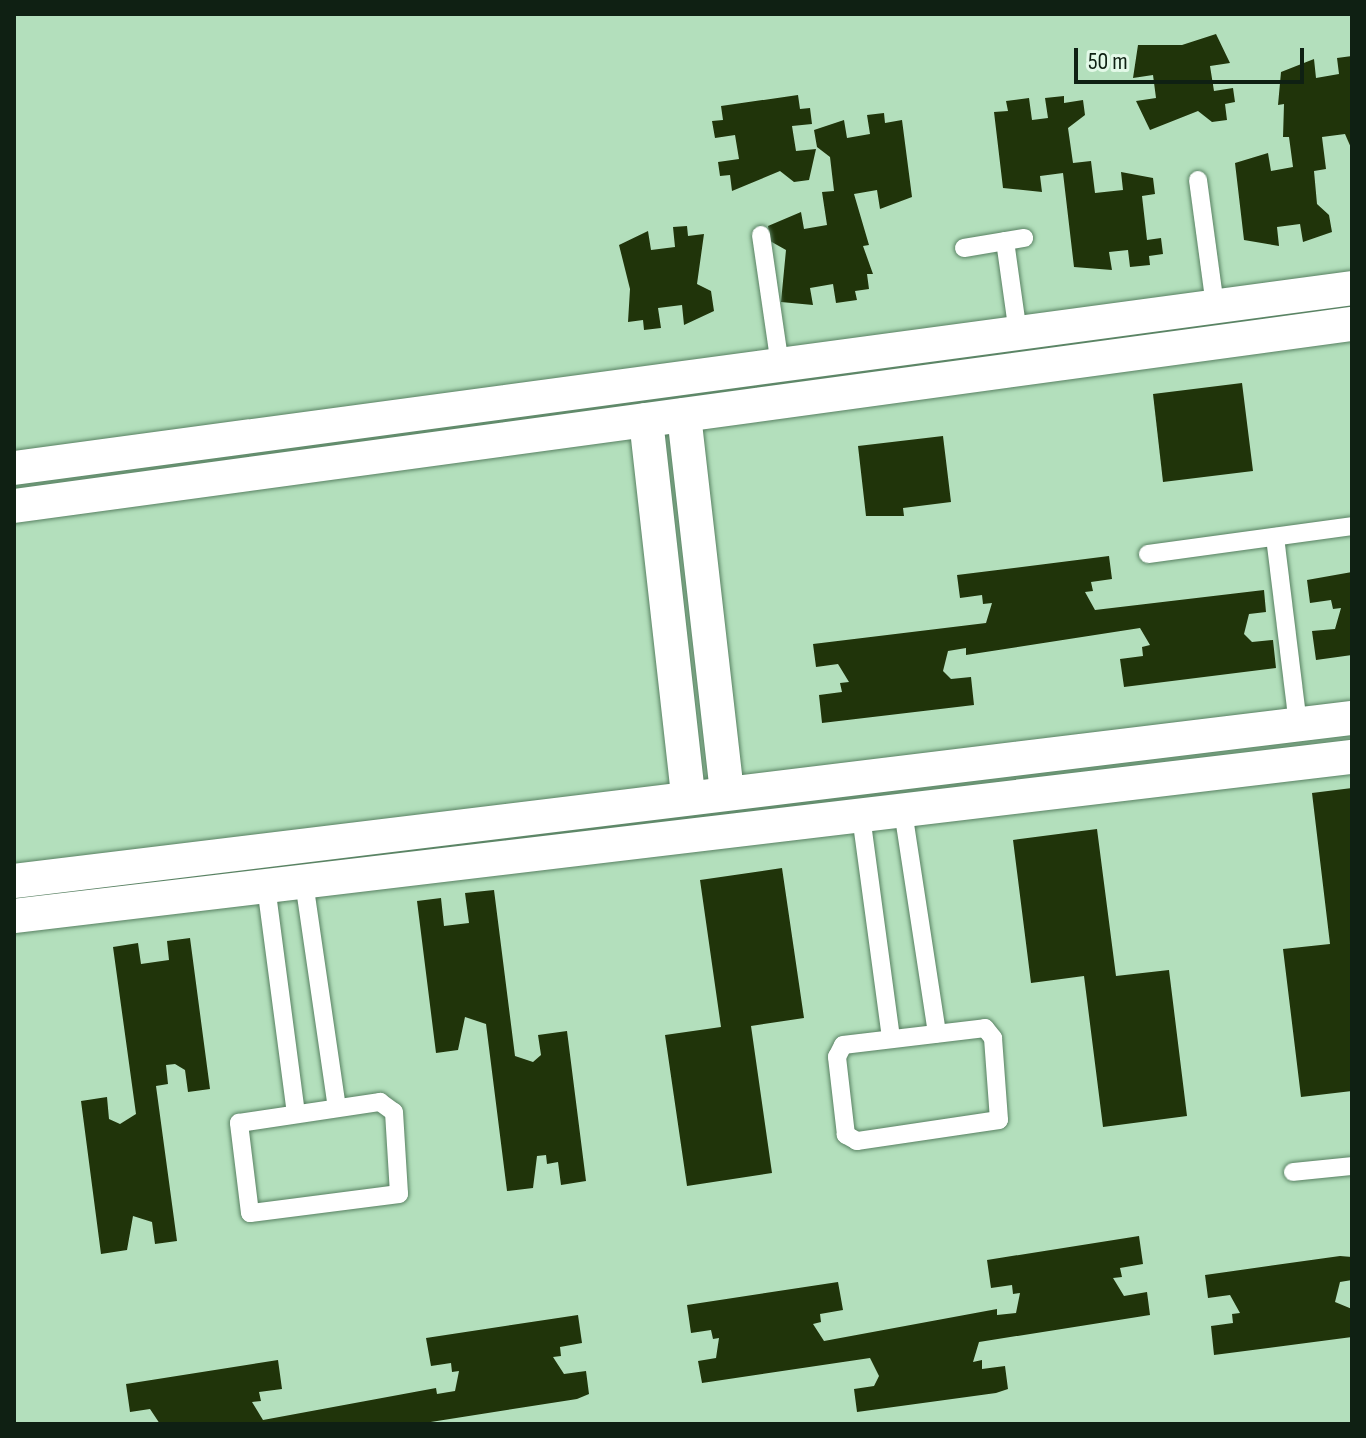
<!DOCTYPE html>
<html>
<head>
<meta charset="utf-8">
<style>
  body { margin:0 }
  #map { position:relative; width:1366px; height:1438px; overflow:hidden; background:#b3dfbc; font-family:"Sofia Sans Condensed",sans-serif }
  div>[style] { position:absolute }
  [style*='--x'] { left:calc(var(--x)*1px); top:calc(var(--y)*1px); width:calc(var(--w)*1px); rotate:calc(var(--a)*1deg) }
  .building>* { inset:0; background:#20340a }
  .roads { filter:drop-shadow(0 0 2px #588162) drop-shadow(0 0 2px #588162) }
  .lane>* { height:18px; margin:-9px; padding:0 9px; transform-origin:9px; border-radius:9px; background:#fff }
  .street>* { height:34px; margin:-17px; padding:0 17px; transform-origin:17px; border-radius:17px; background:#fff }
  span { translate:-50% -50%; white-space:nowrap; text-align:center; line-height:1.15; -webkit-text-stroke:8px #e3f9e8; paint-order:stroke }
  .frame { position:absolute; inset:0; border:16px solid #0f2013; pointer-events:none }
  .scale { position:absolute; left:1074px; top:48px; width:230px; height:36px; box-sizing:border-box; border:4px solid #0f2013; border-top:0; padding-left:10px; font-size:24px; line-height:28px; white-space:nowrap; color:#0f2013; -webkit-text-stroke:6px #e3f9e8; paint-order:stroke }
</style>
</head>
<body>
<div id="map">
  <div class="building">
    <div style="clip-path:polygon(1216px 34px,1230px 63px,1210px 66px,1214px 91px,1233px 88px,1235px 102px,1225px 104px,1227px 120px,1212px 122px,1198px 111px,1150px 130px,1136px 101px,1156px 98px,1153px 75px,1133px 78px,1138px 45px,1182px 45px)"></div>
    <div style="clip-path:polygon(1352px 56px,1352px 150px,1345px 134px,1322px 137px,1326px 169px,1314px 171px,1317px 204px,1329px 215px,1332px 232px,1303px 242px,1300px 224px,1277px 227px,1279px 246px,1244px 240px,1235px 163px,1268px 153px,1271px 171px,1293px 167px,1289px 137px,1283px 137px,1284px 104px,1278px 105px,1281px 72px,1314px 59px,1316px 78px,1339px 74px,1337px 58px)"></div>
    <div style="clip-path:polygon(798px 95px,800px 109px,810px 108px,812px 124px,792px 126px,796px 151px,816px 149px,809px 180px,794px 182px,780px 171px,732px 191px,730px 175px,720px 176px,718px 162px,739px 159px,735px 135px,715px 138px,712px 121px,723px 120px,721px 106px)"></div>
    <div style="clip-path:polygon(1064px 96px,1064px 103px,1083px 100px,1085px 115px,1068px 128px,1073px 163px,1091px 161px,1095px 193px,1123px 190px,1121px 172px,1153px 178px,1155px 194px,1142px 196px,1147px 240px,1161px 238px,1163px 254px,1149px 256px,1150px 265px,1130px 267px,1128px 250px,1109px 252px,1112px 270px,1074px 267px,1063px 173px,1040px 176px,1042px 192px,1003px 188px,994px 112px,1008px 111px,1006px 101px,1029px 98px,1032px 120px,1048px 118px,1045px 98px)"></div>
    <div style="clip-path:polygon(884px 113px,885px 123px,902px 120px,912px 197px,880px 209px,877px 190px,854px 194px,869px 245px,863px 246px,873px 274px,867px 274px,869px 289px,855px 291px,857px 300px,836px 303px,833px 284px,810px 288px,813px 305px,781px 302px,786px 250px,770px 241px,768px 226px,801px 212px,804px 229px,827px 225px,822px 192px,834px 191px,830px 157px,817px 147px,814px 130px,844px 120px,847px 138px,870px 134px,867px 115px)"></div>
    <div style="clip-path:polygon(687px 226px,688px 236px,704px 234px,697px 284px,711px 291px,714px 311px,684px 325px,682px 305px,658px 308px,661px 328px,644px 330px,643px 320px,628px 322px,630px 289px,619px 245px,648px 231px,651px 250px,675px 247px,673px 227px)"></div>
    <div style="clip-path:polygon(1242px 383px,1253px 471px,1163px 482px,1153px 394px)"></div>
    <div style="clip-path:polygon(943px 436px,951px 502px,903px 508px,904px 516px,866px 516px,858px 446px)"></div>
    <div style="clip-path:polygon(1109px 556px,1112px 579px,1091px 582px,1093px 591px,1085px 592px,1095px 610px,1264px 590px,1266px 612px,1249px 614px,1244px 634px,1252px 642px,1273px 640px,1276px 668px,1124px 687px,1120px 659px,1143px 656px,1142px 647px,1150px 645px,1140px 628px,966px 655px,966px 648px,948px 651px,943px 671px,951px 679px,971px 677px,974px 705px,822px 723px,819px 695px,842px 692px,840px 683px,849px 682px,838px 664px,816px 667px,813px 644px,986px 623px,992px 603px,983px 604px,982px 595px,960px 598px,957px 575px)"></div>
    <div style="clip-path:polygon(1352px 572px,1352px 655px,1316px 660px,1312px 631px,1335px 629px,1341px 608px,1333px 609px,1331px 600px,1310px 603px,1307px 580px)"></div>
    <div style="clip-path:polygon(1352px 788px,1352px 1091px,1301px 1097px,1283px 949px,1330px 944px,1312px 793px)"></div>
    <div style="clip-path:polygon(1097px 829px,1116px 976px,1169px 970px,1187px 1116px,1103px 1127px,1084px 976px,1031px 983px,1013px 840px)"></div>
    <div style="clip-path:polygon(782px 868px,804px 1018px,751px 1026px,772px 1173px,687px 1186px,665px 1035px,721px 1027px,700px 880px)"></div>
    <div style="clip-path:polygon(494px 890px,515px 1056px,533px 1062px,541px 1055px,538px 1035px,567px 1031px,586px 1181px,561px 1185px,558px 1162px,547px 1164px,546px 1155px,537px 1156px,533px 1188px,507px 1191px,486px 1024px,465px 1017px,458px 1050px,436px 1053px,417px 901px,441px 898px,444px 926px,469px 923px,465px 893px)"></div>
    <div style="clip-path:polygon(190px 938px,210px 1089px,188px 1092px,185px 1070px,175px 1064px,166px 1065px,168px 1084px,156px 1086px,177px 1241px,155px 1244px,152px 1222px,133px 1216px,127px 1250px,101px 1254px,81px 1101px,107px 1097px,109px 1119px,120px 1124px,136px 1114px,113px 947px,138px 943px,141px 964px,169px 960px,167px 941px)"></div>
    <div style="clip-path:polygon(1139px 1236px,1143px 1264px,1120px 1268px,1122px 1277px,1113px 1278px,1124px 1296px,1147px 1292px,1150px 1315px,979px 1342px,973px 1362px,982px 1360px,982px 1369px,1005px 1366px,1008px 1389px,996px 1393px,857px 1412px,854px 1389px,874px 1386px,879px 1376px,870px 1358px,702px 1383px,698px 1361px,716px 1358px,719px 1338px,713px 1339px,711px 1330px,691px 1333px,687px 1305px,838px 1282px,843px 1310px,820px 1314px,821px 1322px,813px 1324px,824px 1341px,997px 1309px,997px 1315px,1016px 1313px,1020px 1293px,1013px 1294px,1012px 1285px,991px 1288px,987px 1260px)"></div>
    <div style="clip-path:polygon(1340px 1256px,1352px 1257px,1352px 1280px,1340px 1282px,1335px 1302px,1352px 1309px,1352px 1337px,1214px 1355px,1211px 1326px,1233px 1323px,1232px 1314px,1240px 1313px,1230px 1295px,1208px 1298px,1205px 1275px)"></div>
    <div style="clip-path:polygon(578px 1315px,582px 1343px,560px 1347px,561px 1356px,553px 1357px,564px 1374px,586px 1371px,589px 1394px,577px 1399px,418px 1424px,160px 1424px,150px 1409px,130px 1412px,126px 1384px,278px 1360px,282px 1389px,259px 1392px,261px 1401px,252px 1402px,263px 1420px,436px 1388px,437px 1394px,455px 1391px,459px 1371px,452px 1372px,451px 1363px,431px 1366px,426px 1338px)"></div>
  </div>
  <div class="roads">
    <div class="lane">
      <div style="--x:1198;--y:180;--w:127;--a:82.3"></div>
      <div style="--x:761;--y:235;--w:132;--a:81.7"></div>
      <div style="--x:1005;--y:241;--w:93;--a:82"></div>
      <div style="--x:964;--y:248;--w:61;--a:-9.5"></div>
      <div style="--x:1275;--y:537;--w:188;--a:83"></div>
      <div style="--x:1148;--y:554;--w:206;--a:-7.8"></div>
      <div style="--x:903;--y:811;--w:225;--a:81.3"></div>
      <div style="--x:861;--y:816;--w:225;--a:82.3"></div>
      <div style="--x:304;--y:882;--w:227;--a:81.7"></div>
      <div style="--x:266;--y:886;--w:229;--a:82.5"></div>
      <div style="--x:985;--y:1028;--w:13;--a:51"></div>
      <div style="--x:993;--y:1038;--w:82;--a:85.8"></div>
      <div style="--x:999;--y:1120;--w:144;--a:171.6"></div>
      <div style="--x:857;--y:1141;--w:13;--a:-151"></div>
      <div style="--x:846;--y:1135;--w:79;--a:-96.6"></div>
      <div style="--x:837;--y:1057;--w:13;--a:-63"></div>
      <div style="--x:843;--y:1045;--w:143;--a:-6.8"></div>
      <div style="--x:380;--y:1102;--w:17;--a:36"></div>
      <div style="--x:394;--y:1112;--w:82;--a:86.5"></div>
      <div style="--x:399;--y:1194;--w:150;--a:172.7"></div>
      <div style="--x:250;--y:1213;--w:91;--a:-97"></div>
      <div style="--x:239;--y:1123;--w:143;--a:-8.5"></div>
      <div style="--x:1293;--y:1172;--w:59;--a:-5.8"></div>
    </div>
    <div class="street">
      <div style="--x:684;--y:415;--w:380;--a:83.5"></div>
      <div style="--x:646;--y:420;--w:379;--a:83.6"></div>
      <div style="--x:14;--y:468;--w:1350;--a:-7.66"></div>
      <div style="--x:14;--y:506;--w:1350;--a:-7.75"></div>
      <div style="--x:14;--y:881;--w:1348;--a:-6.95"></div>
      <div style="--x:14;--y:916;--w:1347;--a:-6.78"></div>
    </div>
  </div>
  <div class="frame"></div>
  <div class="scale">50 m</div>
</div>
</body>
</html>
